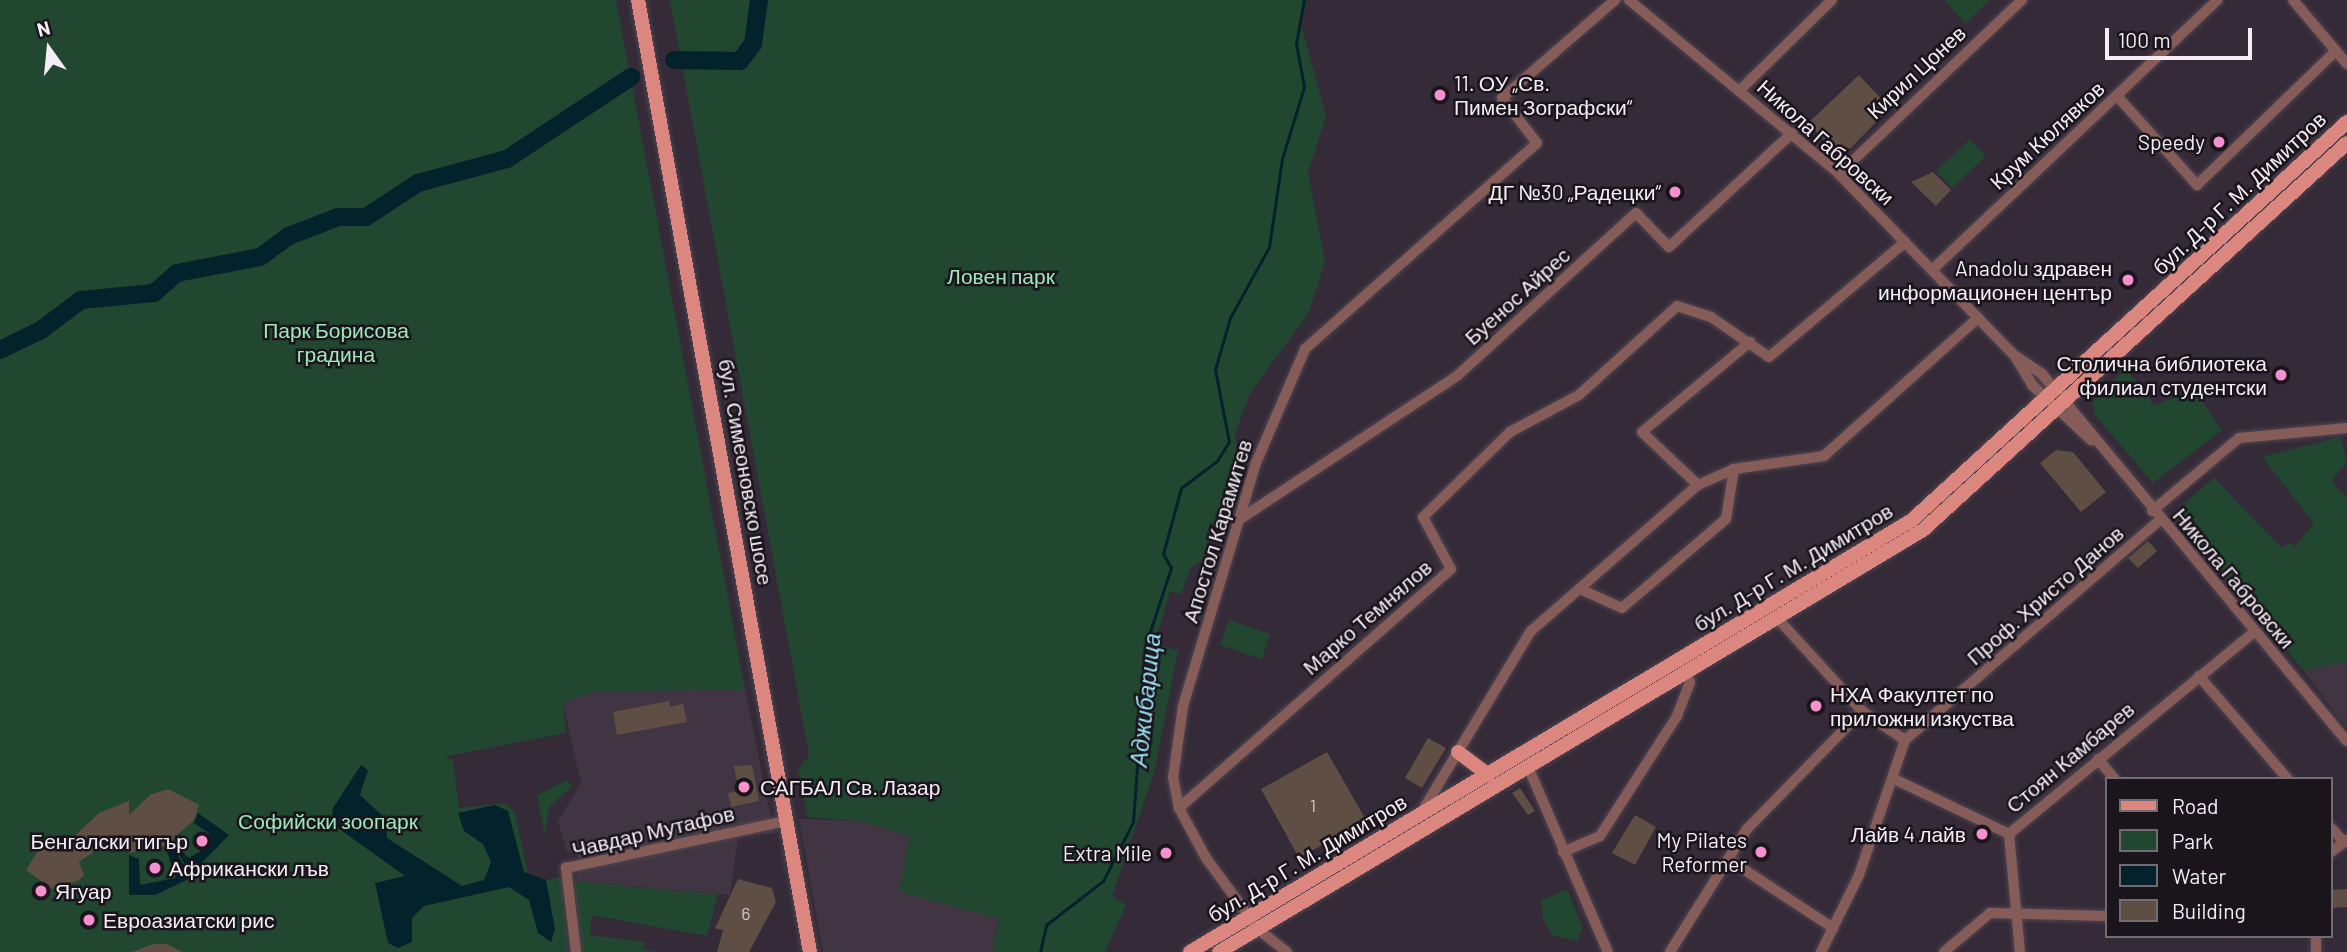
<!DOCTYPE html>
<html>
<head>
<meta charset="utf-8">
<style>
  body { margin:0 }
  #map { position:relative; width:2347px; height:952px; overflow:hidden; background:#352a37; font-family:Barlow,sans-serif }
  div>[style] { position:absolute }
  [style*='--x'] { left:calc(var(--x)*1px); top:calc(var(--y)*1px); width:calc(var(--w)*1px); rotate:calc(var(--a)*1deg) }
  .commercial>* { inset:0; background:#423543 }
  .green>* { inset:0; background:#214731 }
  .water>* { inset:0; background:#03222b }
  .stream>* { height:2.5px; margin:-1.25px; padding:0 1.25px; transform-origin:1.25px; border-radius:1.25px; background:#03222b }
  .river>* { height:18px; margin:-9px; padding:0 9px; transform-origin:9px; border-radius:9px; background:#03222b }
  .building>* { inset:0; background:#5e4e43 }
  .roads { filter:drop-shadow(0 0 2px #504552) drop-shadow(0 0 2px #504552) }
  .minor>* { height:10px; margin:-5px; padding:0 5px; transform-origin:5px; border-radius:5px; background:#865c58 }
  .major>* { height:14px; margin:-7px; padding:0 7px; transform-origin:7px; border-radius:7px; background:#db867f }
  .dots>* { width:19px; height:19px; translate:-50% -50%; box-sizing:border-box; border:4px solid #1a151b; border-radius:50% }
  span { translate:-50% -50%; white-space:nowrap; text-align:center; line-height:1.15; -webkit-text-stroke:5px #1a151b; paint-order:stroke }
  .number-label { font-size:18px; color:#cec5c9 }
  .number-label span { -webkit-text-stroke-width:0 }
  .street-label { font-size:21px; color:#f4edf6 }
  .poi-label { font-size:21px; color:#f4edf6 }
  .left { translate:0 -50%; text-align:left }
  .right { translate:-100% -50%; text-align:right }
  .park-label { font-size:21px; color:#9fe7ba }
  .water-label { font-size:23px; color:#9ce2f8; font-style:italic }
  .legend { position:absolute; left:2105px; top:777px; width:228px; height:161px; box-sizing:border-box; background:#1a151b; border:2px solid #716b73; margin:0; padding:9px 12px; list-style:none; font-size:21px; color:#f4edf6 }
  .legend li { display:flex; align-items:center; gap:14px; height:35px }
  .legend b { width:35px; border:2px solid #716b73 }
  .north { position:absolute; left:14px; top:14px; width:70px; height:70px; -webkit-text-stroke:5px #1a151b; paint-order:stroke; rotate:345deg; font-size:19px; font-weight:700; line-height:28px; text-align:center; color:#f4edf6 }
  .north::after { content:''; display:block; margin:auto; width:24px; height:32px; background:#f4edf6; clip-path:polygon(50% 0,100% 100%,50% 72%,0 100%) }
  .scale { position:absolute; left:2105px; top:28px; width:147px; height:32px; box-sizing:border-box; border:4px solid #f4edf6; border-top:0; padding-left:9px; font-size:21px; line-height:24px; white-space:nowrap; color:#f4edf6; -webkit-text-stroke:5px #1a151b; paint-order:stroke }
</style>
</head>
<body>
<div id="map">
  <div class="commercial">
    <div style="clip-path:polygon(2347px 662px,2347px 728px,2303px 670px)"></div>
    <div style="clip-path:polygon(745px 689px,774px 833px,738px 837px,730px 895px,574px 881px,586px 861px,566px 850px,558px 821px,581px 783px,563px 703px,593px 692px)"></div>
    <div style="clip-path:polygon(799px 819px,860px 821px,909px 836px,999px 919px,992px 952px,823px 952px)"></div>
  </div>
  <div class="green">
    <div style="clip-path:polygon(0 0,616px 0,745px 689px,593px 692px,563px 703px,566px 733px,443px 757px,453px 760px,459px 808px,506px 803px,515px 813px,528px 874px,543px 881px,561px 877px,568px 952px,0 952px)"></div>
    <div style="clip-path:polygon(670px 0,1307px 0,1301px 24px,1326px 116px,1308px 172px,1325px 262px,1308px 314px,1250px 393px,1235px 433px,1237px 457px,1201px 562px,1191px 567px,1181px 594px,1170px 591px,1155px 643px,1178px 651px,1154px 773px,1112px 896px,1126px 905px,1105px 952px,992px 952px,999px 919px,899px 892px,909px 836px,860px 821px,808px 817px,798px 771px,809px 755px)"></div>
    <div style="clip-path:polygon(1945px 0,1990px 0,1965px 24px)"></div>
    <div style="clip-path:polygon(1970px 139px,1986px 156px,1952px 188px,1936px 171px)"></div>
    <div style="clip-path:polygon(2126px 369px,2154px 405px,2194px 390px,2222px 430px,2153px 483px,2094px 414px,2093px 400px)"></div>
    <div style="clip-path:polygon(2340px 437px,2347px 462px,2332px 480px,2347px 499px,2347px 662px,2303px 670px,2177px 519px,2183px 504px,2214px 478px,2282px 548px,2290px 542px,2295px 547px,2314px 523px,2262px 457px)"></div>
    <div style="clip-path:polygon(1229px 620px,1270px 634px,1262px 659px,1220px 645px)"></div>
    <div style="clip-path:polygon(567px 780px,572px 786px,549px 807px,545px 837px,537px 795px)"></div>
    <div style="clip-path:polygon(574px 881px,668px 890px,718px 894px,707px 936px,592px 915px,590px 935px,645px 942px,643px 949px,656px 952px,582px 952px)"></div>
    <div style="clip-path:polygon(1567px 889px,1583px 927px,1577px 941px,1553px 935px,1543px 919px,1541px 901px)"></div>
  </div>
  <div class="water">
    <div style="clip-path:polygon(361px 765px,368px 770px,360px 795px,386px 819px,387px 838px,462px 886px,484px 880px,491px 862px,483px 844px,464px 831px,458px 813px,495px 805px,508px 811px,524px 872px,546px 880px,555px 929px,551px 942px,538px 933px,529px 900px,509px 887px,424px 906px,412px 918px,412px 942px,398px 948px,388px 943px,375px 883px,405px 876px,331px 823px,333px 808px)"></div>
    <div style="clip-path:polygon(198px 813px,229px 835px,191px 874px,171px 841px,189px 858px,207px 847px,210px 834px,194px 823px)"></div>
    <div style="clip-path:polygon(171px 843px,191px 878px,155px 895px,129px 895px,129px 855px,139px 859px,140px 885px,176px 878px,165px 846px)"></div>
  </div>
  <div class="stream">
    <div style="--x:1040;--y:952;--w:28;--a:-77"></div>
    <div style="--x:1046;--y:925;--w:72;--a:-37.7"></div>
    <div style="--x:1103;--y:881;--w:66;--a:-63"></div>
    <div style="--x:1133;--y:822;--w:178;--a:-85.8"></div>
    <div style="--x:1146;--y:644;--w:80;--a:-71.8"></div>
    <div style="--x:1171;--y:568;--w:16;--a:-120"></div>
    <div style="--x:1163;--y:554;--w:68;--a:-74.7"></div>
    <div style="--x:1181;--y:488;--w:45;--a:-36.9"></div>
    <div style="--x:1217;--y:461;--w:22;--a:-58"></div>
    <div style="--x:1229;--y:442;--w:73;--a:-101"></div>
    <div style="--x:1215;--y:370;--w:54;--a:-73.9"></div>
    <div style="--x:1230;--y:318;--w:81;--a:-61.2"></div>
    <div style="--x:1269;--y:247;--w:89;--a:-81.6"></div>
    <div style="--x:1282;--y:159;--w:75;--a:-73"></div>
    <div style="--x:1304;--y:87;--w:44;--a:-100.5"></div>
    <div style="--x:1296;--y:44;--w:45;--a:-79.7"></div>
  </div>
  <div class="river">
    <div style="--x:674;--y:60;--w:66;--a:0.9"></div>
    <div style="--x:740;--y:61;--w:21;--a:-53"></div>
    <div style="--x:753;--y:44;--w:44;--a:-82.2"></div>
    <div style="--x:0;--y:350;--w:46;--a:-26"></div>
    <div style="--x:41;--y:330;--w:50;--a:-36.9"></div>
    <div style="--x:81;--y:300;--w:73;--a:-5.5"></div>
    <div style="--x:154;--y:293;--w:30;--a:-41"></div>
    <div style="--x:177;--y:273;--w:85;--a:-10.9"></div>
    <div style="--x:260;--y:257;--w:36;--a:-36"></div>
    <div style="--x:289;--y:236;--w:53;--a:-21.2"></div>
    <div style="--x:338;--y:217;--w:28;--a:0"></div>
    <div style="--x:366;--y:217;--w:62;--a:-33.2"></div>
    <div style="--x:418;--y:183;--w:92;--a:-15.1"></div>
    <div style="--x:507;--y:159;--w:149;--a:-33.5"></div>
  </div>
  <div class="building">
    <div style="clip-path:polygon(1859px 75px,1890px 108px,1841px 158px,1808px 123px)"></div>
    <div style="clip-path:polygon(1933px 172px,1951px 190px,1936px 206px,1911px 182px)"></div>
    <div style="clip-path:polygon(2056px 450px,2073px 452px,2106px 492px,2081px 512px,2040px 463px)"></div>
    <div style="clip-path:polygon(2148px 541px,2157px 551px,2138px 568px,2128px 558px)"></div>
    <div style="clip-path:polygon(669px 701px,670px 707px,683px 704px,687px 722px,617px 735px,613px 712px)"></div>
    <div style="clip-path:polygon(1428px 738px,1446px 748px,1422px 788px,1405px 778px)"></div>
    <div style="clip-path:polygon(1327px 752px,1366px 820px,1299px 858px,1261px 789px)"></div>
    <div style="clip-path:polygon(752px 765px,759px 801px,731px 807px,728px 793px,739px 791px,734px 766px)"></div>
    <div style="clip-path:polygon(1520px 788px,1535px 811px,1528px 815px,1512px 793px)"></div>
    <div style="clip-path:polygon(168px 789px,199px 805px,194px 820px,165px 846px,129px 853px,122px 842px,98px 849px,79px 862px,84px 875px,78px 881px,52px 889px,26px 870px,42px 844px,66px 844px,99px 813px,129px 801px,129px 815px,150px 795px)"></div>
    <div style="clip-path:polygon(1635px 815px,1656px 827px,1635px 865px,1612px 853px)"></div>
    <div style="clip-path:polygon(738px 879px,772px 888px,776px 902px,749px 952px,717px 952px,723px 930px,715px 928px)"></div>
    <div style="clip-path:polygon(2347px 889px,2347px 907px,2331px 908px,2331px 890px)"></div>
    <div style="clip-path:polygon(153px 944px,167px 944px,183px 952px,132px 952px)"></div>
  </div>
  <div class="roads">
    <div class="minor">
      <div style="--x:1629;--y:0;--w:273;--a:39.6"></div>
      <div style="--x:1839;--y:174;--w:252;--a:46"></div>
      <div style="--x:2014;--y:355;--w:34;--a:34"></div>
      <div style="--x:2042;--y:374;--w:477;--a:50.3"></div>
      <div style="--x:2293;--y:0;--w:84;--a:49.8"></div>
      <div style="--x:1739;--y:91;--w:130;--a:-44.4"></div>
      <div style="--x:2117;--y:96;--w:120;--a:48"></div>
      <div style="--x:2197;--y:185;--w:193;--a:-44"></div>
      <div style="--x:1839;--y:174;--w:253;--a:-43.6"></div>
      <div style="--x:1932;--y:270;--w:393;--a:-43.4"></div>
      <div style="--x:2016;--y:358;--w:31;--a:59"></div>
      <div style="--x:2032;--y:385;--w:81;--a:43"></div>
      <div style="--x:1698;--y:485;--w:77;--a:-136.6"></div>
      <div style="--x:1642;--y:432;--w:141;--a:-39.8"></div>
      <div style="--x:2152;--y:511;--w:114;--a:-40"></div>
      <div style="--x:2239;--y:438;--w:108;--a:-5.3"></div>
      <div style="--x:1240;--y:519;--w:261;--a:-33.4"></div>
      <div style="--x:1458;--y:375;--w:241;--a:-42.3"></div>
      <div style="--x:1636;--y:213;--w:47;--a:45.9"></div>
      <div style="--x:1669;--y:247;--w:168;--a:-42.8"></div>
      <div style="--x:1582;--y:590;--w:44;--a:24.2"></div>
      <div style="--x:1622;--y:608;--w:137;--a:-40.6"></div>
      <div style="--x:1726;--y:519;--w:51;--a:-80.9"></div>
      <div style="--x:1778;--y:619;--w:125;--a:47.6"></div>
      <div style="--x:1862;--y:711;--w:52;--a:34"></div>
      <div style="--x:2199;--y:676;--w:136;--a:49.2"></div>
      <div style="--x:2098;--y:759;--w:26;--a:50"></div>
      <div style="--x:1529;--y:769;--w:199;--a:66.7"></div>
      <div style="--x:1896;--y:780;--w:125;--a:25.5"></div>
      <div style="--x:2009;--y:834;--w:318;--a:-39.5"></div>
      <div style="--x:1179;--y:808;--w:362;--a:-41.3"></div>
      <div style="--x:1451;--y:569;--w:59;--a:-118.3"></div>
      <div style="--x:1423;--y:517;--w:122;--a:-44.3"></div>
      <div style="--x:1510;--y:432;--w:78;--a:-28.2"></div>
      <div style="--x:1579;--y:395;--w:132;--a:-42.2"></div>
      <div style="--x:1677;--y:306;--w:36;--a:18"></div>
      <div style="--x:1711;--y:317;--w:70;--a:34.6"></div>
      <div style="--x:1769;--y:357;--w:178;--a:-40.2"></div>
      <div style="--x:1421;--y:813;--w:213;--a:-58.9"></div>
      <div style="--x:1531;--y:631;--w:222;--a:-41.2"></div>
      <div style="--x:1698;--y:485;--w:39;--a:-24"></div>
      <div style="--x:1734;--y:469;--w:91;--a:-8.2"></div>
      <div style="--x:1824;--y:456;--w:207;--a:-41.9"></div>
      <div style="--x:2331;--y:828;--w:19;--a:47"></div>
      <div style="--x:2009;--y:834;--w:119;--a:84.7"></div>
      <div style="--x:1563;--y:852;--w:40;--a:-23.4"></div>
      <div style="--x:1600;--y:836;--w:143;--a:-57.3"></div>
      <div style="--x:1677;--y:716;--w:36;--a:-69"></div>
      <div style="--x:1690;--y:682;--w:9;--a:-117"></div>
      <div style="--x:2331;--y:852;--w:20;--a:-37"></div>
      <div style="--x:1728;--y:859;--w:126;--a:33.3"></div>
      <div style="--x:2316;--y:936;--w:16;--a:90"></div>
      <div style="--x:576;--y:952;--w:85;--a:-96.8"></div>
      <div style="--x:566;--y:868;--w:225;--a:-12.1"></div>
      <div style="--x:1287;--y:952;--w:37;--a:-142"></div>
      <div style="--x:1258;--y:929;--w:88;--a:-126.2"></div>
      <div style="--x:1206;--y:858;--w:57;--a:-118.4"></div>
      <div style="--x:1179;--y:808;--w:31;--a:-101"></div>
      <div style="--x:1173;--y:778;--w:73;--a:-82.1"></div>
      <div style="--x:1183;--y:706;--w:254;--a:-73.3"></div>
      <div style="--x:1256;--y:463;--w:124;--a:-66.7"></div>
      <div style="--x:1305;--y:349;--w:310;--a:-41.6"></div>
      <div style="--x:1537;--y:143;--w:57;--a:-127.9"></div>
      <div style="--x:1502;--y:98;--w:150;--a:-40.9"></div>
      <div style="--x:1670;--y:952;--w:145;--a:-58"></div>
      <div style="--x:1747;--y:829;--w:165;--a:-45.7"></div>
      <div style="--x:1821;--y:952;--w:86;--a:-63.7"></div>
      <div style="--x:1859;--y:875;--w:143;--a:-71.2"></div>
      <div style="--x:1905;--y:740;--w:337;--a:-40.8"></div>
      <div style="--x:1944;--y:952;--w:60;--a:-40.3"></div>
      <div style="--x:1990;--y:913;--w:117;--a:1.5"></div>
    </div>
    <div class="major">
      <div style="--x:638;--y:0;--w:967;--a:79.76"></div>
      <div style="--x:1458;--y:752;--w:38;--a:37"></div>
      <div style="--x:1190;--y:952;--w:841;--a:-30.89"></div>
      <div style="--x:1912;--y:520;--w:590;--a:-42.46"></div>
      <div style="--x:1219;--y:952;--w:821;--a:-30.94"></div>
      <div style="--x:1923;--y:530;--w:574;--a:-42.39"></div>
    </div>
  </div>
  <div class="dots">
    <div style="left:1440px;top:95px;background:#f690cf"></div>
    <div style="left:2219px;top:142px;background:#f690cf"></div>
    <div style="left:1675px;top:192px;background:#f690cf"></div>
    <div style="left:2128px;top:280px;background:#f690cf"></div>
    <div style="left:2281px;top:375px;background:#f690cf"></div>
    <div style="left:1816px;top:706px;background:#f690cf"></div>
    <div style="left:744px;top:787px;background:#f690cf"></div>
    <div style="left:1982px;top:834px;background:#f690cf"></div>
    <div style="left:202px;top:841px;background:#f690cf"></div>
    <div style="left:1761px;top:852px;background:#f690cf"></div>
    <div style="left:1166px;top:853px;background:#f690cf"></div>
    <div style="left:155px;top:868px;background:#f690cf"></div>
    <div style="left:41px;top:891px;background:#f690cf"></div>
    <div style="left:89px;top:920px;background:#f690cf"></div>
  </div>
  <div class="number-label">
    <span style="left:1313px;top:805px">1</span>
    <span style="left:746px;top:913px">6</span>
  </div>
  <div class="street-label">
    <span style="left:1916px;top:72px;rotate:-43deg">Кирил Цонев</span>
    <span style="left:2047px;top:135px;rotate:-43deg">Крум Кюлявков</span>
    <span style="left:1826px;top:142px;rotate:42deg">Никола Габровски</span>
    <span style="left:2239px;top:193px;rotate:-43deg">бул. Д-р Г. М. Димитров</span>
    <span style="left:1517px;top:296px;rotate:-42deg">Буенос Айрес</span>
    <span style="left:746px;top:472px;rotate:80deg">бул. Симеоновско шосе</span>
    <span style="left:1217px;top:531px;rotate:-73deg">Апостол Карамитев</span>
    <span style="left:1793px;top:567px;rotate:-31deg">бул. Д-р Г. М. Димитров</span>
    <span style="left:2234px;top:578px;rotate:50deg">Никола Габровски</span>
    <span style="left:2045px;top:595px;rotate:-41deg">Проф. Христо Данов</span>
    <span style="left:1367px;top:617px;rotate:-41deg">Марко Темнялов</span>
    <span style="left:2070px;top:757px;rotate:-40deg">Стоян Камбарев</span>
    <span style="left:653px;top:831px;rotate:-13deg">Чавдар Мутафов</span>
    <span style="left:1307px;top:858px;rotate:-31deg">бул. Д-р Г. М. Димитров</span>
  </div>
  <div class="poi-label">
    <span class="left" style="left:1454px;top:95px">11. ОУ „Св.<br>Пимен Зографски“</span>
    <span class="right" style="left:2205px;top:142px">Speedy</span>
    <span class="right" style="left:1661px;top:192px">ДГ №30 „Радецки“</span>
    <span class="right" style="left:2112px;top:280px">Anadolu здравен<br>информационен център</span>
    <span class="right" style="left:2267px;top:375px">Столична библиотека<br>филиал студентски</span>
    <span class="left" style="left:1830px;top:706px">НХА Факултет по<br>приложни изкуства</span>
    <span class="left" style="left:760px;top:787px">САГБАЛ Св. Лазар</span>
    <span class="right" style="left:1966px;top:834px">Лайв 4 лайв</span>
    <span class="right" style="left:1747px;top:852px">My Pilates<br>Reformer</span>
    <span class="right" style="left:188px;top:841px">Бенгалски тигър</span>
    <span class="right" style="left:1152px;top:853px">Extra Mile</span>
    <span class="left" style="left:169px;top:868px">Африкански лъв</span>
    <span class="left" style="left:55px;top:891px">Ягуар</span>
    <span class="left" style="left:103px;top:920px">Евроазиатски рис</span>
  </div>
  <div class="park-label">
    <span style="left:1001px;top:276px">Ловен парк</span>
    <span style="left:336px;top:342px">Парк Борисова<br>градина</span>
    <span style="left:328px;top:821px">Софийски зоопарк</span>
  </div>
  <div class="water-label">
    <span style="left:1145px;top:700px;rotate:-84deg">Аджибарица</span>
  </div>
  <ul class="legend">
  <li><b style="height:9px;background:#db867f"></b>Road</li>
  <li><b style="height:19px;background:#214731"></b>Park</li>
  <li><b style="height:19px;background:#03222b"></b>Water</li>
  <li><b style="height:19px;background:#5e4e43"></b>Building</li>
  </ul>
  <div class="north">N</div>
  <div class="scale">100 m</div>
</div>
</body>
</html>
